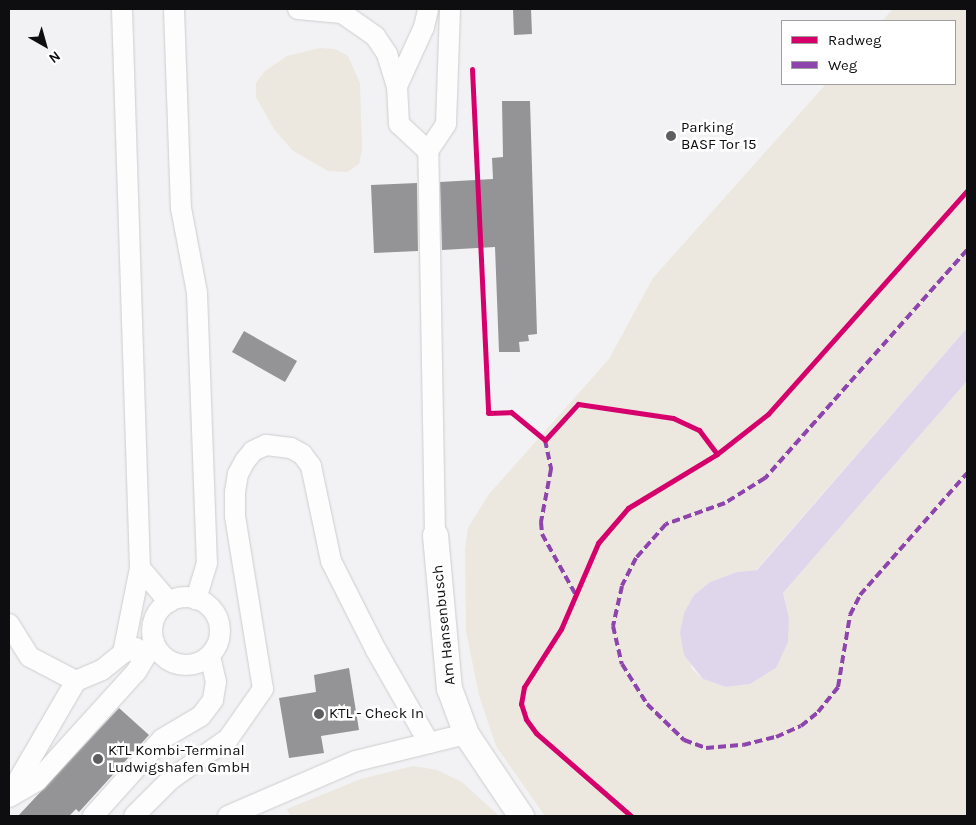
<!DOCTYPE html>
<html>
<head>
<meta charset="utf-8">
<style>
  body { margin:0 }
  #map { position:relative; width:976px; height:825px; overflow:hidden; background:#f2f1f4; font-family:Karla,sans-serif }
  div>[style] { position:absolute }
  [style*='--x'] { left:calc(var(--x)*1px); top:calc(var(--y)*1px); width:calc(var(--w)*1px); rotate:calc(var(--a)*1deg) }
  .green>* { inset:0; background:#ece8df }
  .water>* { inset:0; background:#e0d6ec }
  .building>* { inset:0; background:#949496 }
  .roads { filter:drop-shadow(0 0 1px #cdcdce) drop-shadow(0 0 1px #cdcdce) }
  .minor>* { height:20px; margin:-10px; padding:0 10px; transform-origin:10px; border-radius:10px; background:#fdfdfd }
  .minor>.ring { margin:-10px; padding:0; box-sizing:content-box; background:none; border:20px solid #fdfdfd; border-radius:50% }
  .tertiary>* { height:25px; margin:-12.5px; padding:0 12.5px; transform-origin:12.5px; border-radius:12.5px; background:#fdfdfd }
  .quiet>* { height:4px; margin-top:-2px; transform-origin:0; background:repeating-linear-gradient(90deg,#8e44ad 0 8px,transparent 0 12px) }
  .cycleway>* { height:5px; margin:-2.5px; padding:0 2.5px; transform-origin:2.5px; border-radius:2.5px; background:#d6006c }
  .dots>* { width:14px; height:14px; translate:-50% -50%; box-sizing:border-box; border:2px solid #fff; border-radius:50% }
  span { translate:-50% -50%; white-space:nowrap; text-align:center; line-height:1.15; -webkit-text-stroke:5px #fff; paint-order:stroke }
  .poi-label { font-size:15px; color:#0e0d0f }
  .left { translate:0 -50%; text-align:left }
  .street-label { font-size:15px; color:#0e0d0f }
  .frame { position:absolute; inset:0; border:10px solid #0e0d0f; pointer-events:none }
  .legend { position:absolute; left:781px; top:20px; width:175px; height:65px; box-sizing:border-box; background:#fff; border:1px solid #9f9e9f; margin:0; padding:6px 9px; list-style:none; font-size:15px; color:#0e0d0f }
  .legend li { display:flex; align-items:center; gap:10px; height:25px }
  .legend b { width:25px; border:1px solid #9f9e9f }
  .north { position:absolute; left:20px; top:20px; width:50px; height:50px; -webkit-text-stroke:4px #fff; paint-order:stroke; rotate:142deg; font-size:14px; font-weight:700; line-height:20px; text-align:center; color:#0e0d0f }
  .north::after { content:''; display:block; margin:auto; width:18px; height:22px; background:#0e0d0f; clip-path:polygon(50% 0,100% 100%,50% 72%,0 100%) }
</style>
</head>
<body>
<div id="map">
  <div class="green">
    <div style="clip-path:polygon(893px 9px,967px 9px,967px 328px,756px 570px,737px 572px,710px 582px,694px 595px,691px 668px,703px 679px,726px 687px,750px 684px,776px 668px,789px 618px,783px 593px,967px 381px,967px 816px,545px 816px,496px 746px,479px 695px,466px 631px,465px 549px,468px 528px,489px 494px,609px 359px,653px 278px,826px 84px,955px 84px,955px 21px,882px 21px)"></div>
    <div style="clip-path:polygon(320px 48px,335px 49px,348px 56px,360px 83px,362px 150px,359px 164px,347px 172px,328px 171px,292px 150px,274px 129px,256px 97px,256px 83px,265px 71px,287px 56px)"></div>
    <div style="clip-path:polygon(413px 766px,437px 770px,462px 782px,499px 816px,290px 816px,287px 809px,361px 779px)"></div>
  </div>
  <div class="water">
    <div style="clip-path:polygon(967px 328px,967px 381px,783px 593px,789px 618px,788px 642px,776px 668px,750px 684px,726px 687px,703px 679px,684px 655px,680px 633px,684px 613px,694px 595px,710px 582px,737px 572px,757px 570px)"></div>
  </div>
  <div class="building">
    <div style="clip-path:polygon(513px 9px,531px 9px,532px 34px,514px 35px)"></div>
    <div style="clip-path:polygon(502px 101px,530px 101px,537px 334px,528px 335px,529px 341px,519px 342px,520px 352px,499px 352px,495px 247px,442px 250px,440px 182px,493px 179px,492px 158px,503px 157px)"></div>
    <div style="clip-path:polygon(417px 183px,418px 251px,374px 253px,371px 185px)"></div>
    <div style="clip-path:polygon(244px 331px,297px 361px,285px 382px,232px 352px)"></div>
    <div style="clip-path:polygon(349px 668px,359px 730px,321px 736px,324px 753px,289px 758px,279px 698px,316px 692px,314px 675px)"></div>
    <div style="clip-path:polygon(119px 708px,149px 735px,79px 812px,76px 809px,69px 816px,18px 816px)"></div>
  </div>
  <div class="roads">
    <div class="minor">
      <div style="--x:122;--y:9;--w:559;--a:88.16"></div>
      <div style="--x:140;--y:568;--w:87;--a:101.3"></div>
      <div style="--x:174;--y:9;--w:199;--a:88"></div>
      <div style="--x:181;--y:208;--w:86;--a:79.3"></div>
      <div style="--x:197;--y:293;--w:270;--a:87.9"></div>
      <div style="--x:207;--y:563;--w:38;--a:107"></div>
      <div style="--x:298;--y:9;--w:44;--a:5.2"></div>
      <div style="--x:342;--y:13;--w:40;--a:34.9"></div>
      <div style="--x:375;--y:36;--w:22;--a:56"></div>
      <div style="--x:387;--y:54;--w:34;--a:73"></div>
      <div style="--x:397;--y:86;--w:38;--a:87"></div>
      <div style="--x:399;--y:124;--w:40;--a:43"></div>
      <div style="--x:397;--y:86;--w:65;--a:-65.4"></div>
      <div style="--x:424;--y:27;--w:18;--a:-77"></div>
      <div style="--x:435;--y:535;--w:384;--a:-91"></div>
      <div style="--x:428;--y:151;--w:32;--a:-56"></div>
      <div style="--x:446;--y:124;--w:115;--a:-88"></div>
      <div style="--x:140;--y:568;--w:45;--a:49.5"></div>
      <div class="ring" style="left:152px;top:597px;width:48px;height:48px"></div>
      <div style="--x:9;--y:624;--w:39;--a:58"></div>
      <div style="--x:30;--y:657;--w:52;--a:27.6"></div>
      <div style="--x:76;--y:681;--w:28;--a:-23"></div>
      <div style="--x:102;--y:670;--w:27;--a:-39"></div>
      <div style="--x:123;--y:653;--w:14;--a:-21"></div>
      <div style="--x:9;--y:796;--w:133;--a:-59.8"></div>
      <div style="--x:9;--y:797;--w:32;--a:-30"></div>
      <div style="--x:37;--y:781;--w:147;--a:-47.8"></div>
      <div style="--x:136;--y:672;--w:35;--a:-59"></div>
      <div style="--x:93;--y:816;--w:103;--a:-48.1"></div>
      <div style="--x:162;--y:739;--w:45;--a:-30.5"></div>
      <div style="--x:201;--y:716;--w:20;--a:-53"></div>
      <div style="--x:213;--y:700;--w:18;--a:-81"></div>
      <div style="--x:216;--y:682;--w:27;--a:-103"></div>
      <div style="--x:134;--y:816;--w:52;--a:-45"></div>
      <div style="--x:171;--y:779;--w:70;--a:-35.1"></div>
      <div style="--x:228;--y:739;--w:61;--a:-55"></div>
      <div style="--x:263;--y:689;--w:175;--a:-99.2"></div>
      <div style="--x:235;--y:516;--w:24;--a:-90"></div>
      <div style="--x:235;--y:492;--w:18;--a:-81"></div>
      <div style="--x:238;--y:474;--w:15;--a:-62"></div>
      <div style="--x:245;--y:461;--w:13;--a:-51"></div>
      <div style="--x:253;--y:451;--w:14;--a:-25"></div>
      <div style="--x:266;--y:445;--w:25;--a:7"></div>
      <div style="--x:291;--y:448;--w:13;--a:29"></div>
      <div style="--x:302;--y:454;--w:15;--a:53"></div>
      <div style="--x:311;--y:466;--w:97;--a:78.1"></div>
      <div style="--x:331;--y:561;--w:100;--a:63.2"></div>
      <div style="--x:376;--y:650;--w:107;--a:60.3"></div>
      <div style="--x:228;--y:816;--w:139;--a:-23.3"></div>
      <div style="--x:356;--y:761;--w:113;--a:-13.8"></div>
    </div>
    <div class="tertiary">
      <div style="--x:435;--y:535;--w:154;--a:84.8"></div>
      <div style="--x:449;--y:688;--w:49;--a:69.7"></div>
      <div style="--x:466;--y:734;--w:99;--a:56.1"></div>
    </div>
  </div>
  <div class="quiet">
    <div style="--x:967;--y:250;--w:305;--a:131.5"></div>
    <div style="--x:765;--y:478;--w:47;--a:148"></div>
    <div style="--x:725;--y:503;--w:63;--a:160.4"></div>
    <div style="--x:666;--y:524;--w:45;--a:131.4"></div>
    <div style="--x:636;--y:558;--w:31;--a:117"></div>
    <div style="--x:622;--y:586;--w:41;--a:102.7"></div>
    <div style="--x:613;--y:626;--w:39;--a:77"></div>
    <div style="--x:622;--y:664;--w:47;--a:58"></div>
    <div style="--x:647;--y:704;--w:52;--a:44.2"></div>
    <div style="--x:684;--y:740;--w:23;--a:20"></div>
    <div style="--x:706;--y:748;--w:37;--a:-5"></div>
    <div style="--x:743;--y:745;--w:34;--a:-14"></div>
    <div style="--x:776;--y:737;--w:27;--a:-24"></div>
    <div style="--x:801;--y:726;--w:22;--a:-39"></div>
    <div style="--x:818;--y:712;--w:32;--a:-51"></div>
    <div style="--x:838;--y:687;--w:73;--a:-80.5"></div>
    <div style="--x:850;--y:615;--w:22;--a:-63"></div>
    <div style="--x:860;--y:595;--w:162;--a:-48.7"></div>
    <div style="--x:545;--y:440;--w:30;--a:78"></div>
    <div style="--x:551;--y:469;--w:54;--a:100.7"></div>
    <div style="--x:541;--y:522;--w:12;--a:85"></div>
    <div style="--x:542;--y:534;--w:70;--a:60.9"></div>
  </div>
  <div class="cycleway">
    <div style="--x:472;--y:69;--w:344;--a:87.3"></div>
    <div style="--x:488;--y:413;--w:23;--a:-2"></div>
    <div style="--x:511;--y:412;--w:44;--a:39.5"></div>
    <div style="--x:545;--y:440;--w:49;--a:-47.5"></div>
    <div style="--x:578;--y:404;--w:96;--a:8.4"></div>
    <div style="--x:673;--y:418;--w:29;--a:25"></div>
    <div style="--x:699;--y:430;--w:30;--a:53"></div>
    <div style="--x:631;--y:816;--w:126;--a:-138.9"></div>
    <div style="--x:536;--y:733;--w:17;--a:-126"></div>
    <div style="--x:526;--y:719;--w:16;--a:-108"></div>
    <div style="--x:521;--y:704;--w:17;--a:-80"></div>
    <div style="--x:524;--y:687;--w:69;--a:-57.5"></div>
    <div style="--x:561;--y:629;--w:94;--a:-66.7"></div>
    <div style="--x:598;--y:543;--w:46;--a:-49.4"></div>
    <div style="--x:628;--y:508;--w:104;--a:-31.2"></div>
    <div style="--x:717;--y:454;--w:65;--a:-38.1"></div>
    <div style="--x:768;--y:414;--w:299;--a:-48.3"></div>
  </div>
  <div class="dots">
    <div style="left:671px;top:136px;background:#5e5d5f"></div>
    <div style="left:319px;top:714px;background:#5e5d5f"></div>
    <div style="left:98px;top:759px;background:#5e5d5f"></div>
  </div>
  <div class="poi-label">
    <span class="left" style="left:681px;top:136px">Parking<br>BASF Tor 15</span>
    <span class="left" style="left:329px;top:714px">KTL - Check In</span>
    <span class="left" style="left:108px;top:759px">KTL Kombi-Terminal<br>Ludwigshafen GmbH</span>
  </div>
  <div class="street-label">
    <span style="left:444px;top:625px;rotate:-96deg">Am Hansenbusch</span>
  </div>
  <div class="frame"></div>
  <ul class="legend">
  <li><b style="height:6px;background:#d6006c"></b>Radweg</li>
  <li><b style="height:6px;background:#8e44ad"></b>Weg</li>
  </ul>
  <div class="north">N</div>
</div>
</body>
</html>
